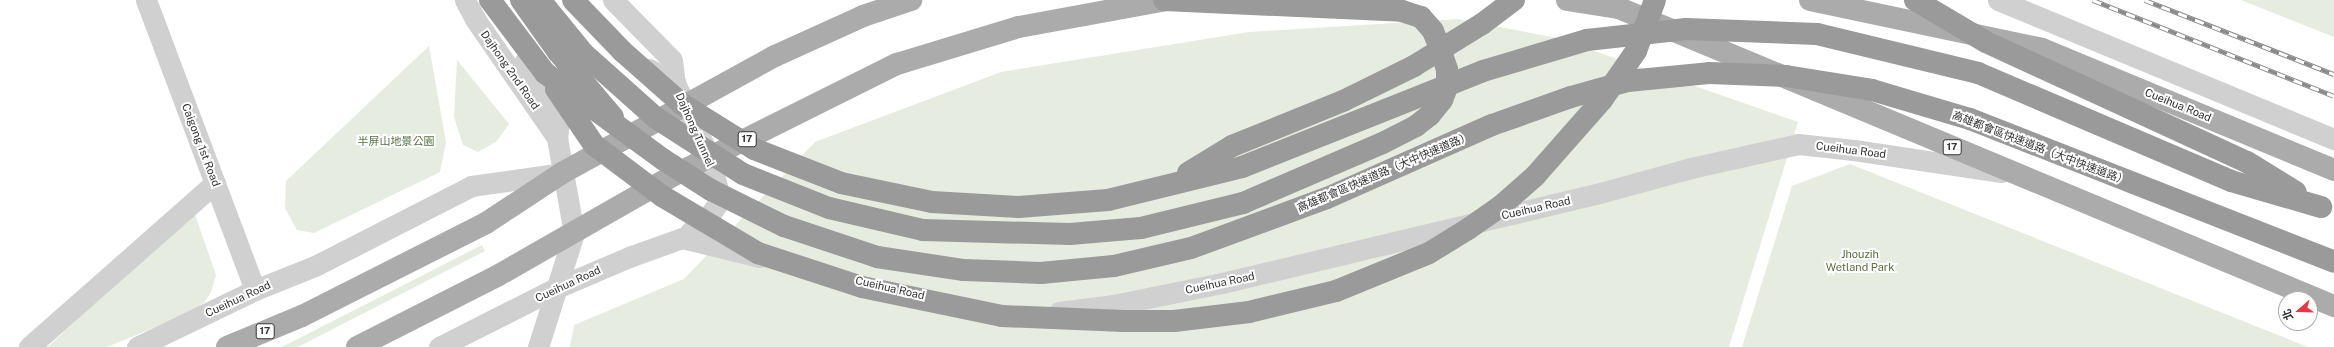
<!DOCTYPE html>
<html>
<head>
<meta charset="utf-8">
<style>
  body { margin:0 }
  #map { position:relative; width:2334px; height:347px; overflow:hidden; background:#fff; font-family:"Public Sans","Noto Sans TC",sans-serif }
  div>[style] { position:absolute }
  [style*='--x'] { left:calc(var(--x)*1px); top:calc(var(--y)*1px); width:calc(var(--w)*1px); rotate:calc(var(--a)*1deg) }
  .green>* { inset:0; background:#e6ecdf }
  .street>* { height:21px; margin:-10.5px; padding:0 10.5px; transform-origin:10.5px; border-radius:10.5px; background:#d0d0d0 }
  .primary>* { height:22px; margin:-11px; padding:0 11px; transform-origin:11px; border-radius:11px; background:#ababab }
  .highway>* { height:22px; margin:-11px; padding:0 11px; transform-origin:11px; border-radius:11px; background:#9a9a9a }
  .rail>* { height:4.5px; margin-top:-2.25px; transform-origin:0; background:repeating-linear-gradient(90deg,#fff 0 9px,#888 0 18px); box-sizing:border-box; border-block:1px solid #888 }
  .highway-bridge>* { height:22px; margin:-11px; padding:0 11px; transform-origin:11px; border-radius:11px; background:#9a9a9a }
  span { translate:-50% -50%; white-space:nowrap; text-align:center; line-height:1.15; -webkit-text-stroke:4px #fff; paint-order:stroke }
  .shield-label span { padding:1px 3px; background:#fff; border:1px solid; border-radius:3px; -webkit-text-stroke-width:0 }
  .shield-label { font-size:10px; color:#333; font-weight:700 }
  .street-label { font-size:11px; color:#333 }
  .park-label { font-size:11px; color:#56703f }
  .north { position:absolute; left:2278px; top:291px; width:40px; height:40px; box-sizing:border-box; background:#fff; border:1px solid #adadad; border-radius:50%; rotate:250deg; font-size:11px; font-weight:700; line-height:16px; text-align:center; color:#333 }
  .north::after { content:''; display:block; margin:auto; width:14px; height:18px; background:#e63946; clip-path:polygon(50% 0,100% 100%,50% 72%,0 100%) }
</style>
</head>
<body>
<div id="map">
  <div class="green">
    <div style="clip-path:polygon(2241px 0,2334px 0,2334px 37px)"></div>
    <div style="clip-path:polygon(1458px 19px,1557px 38px,1798px 122px,1729px 347px,570px 347px,574px 325px,684px 279px,815px 142px,1001px 72px,1249px 32px)"></div>
    <div style="clip-path:polygon(429px 46px,446px 142px,440px 172px,314px 233px,297px 230px,285px 208px,286px 181px)"></div>
    <div style="clip-path:polygon(457px 60px,509px 124px,497px 141px,478px 152px,463px 145px,454px 117px)"></div>
    <div style="clip-path:polygon(1850px 164px,2308px 347px,1742px 347px,1792px 186px)"></div>
    <div style="clip-path:polygon(193px 209px,216px 275px,211px 292px,204px 303px,192px 312px,107px 347px,48px 347px)"></div>
    <div style="clip-path:polygon(482px 245px,485px 251px,298px 347px,282px 347px)"></div>
  </div>
  <div class="street">
    <div style="--x:146;--y:0;--w:310;--a:69.4"></div>
    <div style="--x:465;--y:0;--w:21;--a:62"></div>
    <div style="--x:475;--y:19;--w:145;--a:55.4"></div>
    <div style="--x:613;--y:0;--w:84;--a:45.5"></div>
    <div style="--x:672;--y:60;--w:23;--a:83"></div>
    <div style="--x:1998;--y:0;--w:364;--a:22.5"></div>
    <div style="--x:525;--y:61;--w:64;--a:56.6"></div>
    <div style="--x:560;--y:114;--w:24;--a:97"></div>
    <div style="--x:557;--y:138;--w:97;--a:79.9"></div>
    <div style="--x:574;--y:233;--w:120;--a:107.5"></div>
    <div style="--x:649;--y:69;--w:30;--a:28"></div>
    <div style="--x:675;--y:83;--w:83;--a:65"></div>
    <div style="--x:710;--y:158;--w:32;--a:76"></div>
    <div style="--x:718;--y:189;--w:14;--a:90"></div>
    <div style="--x:718;--y:203;--w:14;--a:124"></div>
    <div style="--x:710;--y:215;--w:26;--a:140"></div>
    <div style="--x:1059;--y:312;--w:54;--a:-7.4"></div>
    <div style="--x:1113;--y:305;--w:111;--a:-11.4"></div>
    <div style="--x:1222;--y:283;--w:389;--a:-13.4"></div>
    <div style="--x:1600;--y:193;--w:94;--a:-15.4"></div>
    <div style="--x:1691;--y:168;--w:110;--a:-12.6"></div>
    <div style="--x:1798;--y:144;--w:56;--a:6.1"></div>
    <div style="--x:1854;--y:150;--w:149;--a:8.5"></div>
    <div style="--x:29;--y:347;--w:248;--a:-41.4"></div>
    <div style="--x:137;--y:347;--w:131;--a:-25.8"></div>
    <div style="--x:255;--y:290;--w:65;--a:-21.8"></div>
    <div style="--x:315;--y:266;--w:175;--a:-27.1"></div>
    <div style="--x:471;--y:186;--w:92;--a:-8.1"></div>
    <div style="--x:439;--y:347;--w:129;--a:-26.8"></div>
    <div style="--x:554;--y:289;--w:82;--a:-23.1"></div>
    <div style="--x:629;--y:257;--w:56;--a:-19.7"></div>
    <div style="--x:682;--y:238;--w:80;--a:13.7"></div>
  </div>
  <div class="primary">
    <div style="--x:1567;--y:0;--w:53;--a:8.7"></div>
    <div style="--x:1619;--y:8;--w:775;--a:22.63"></div>
    <div style="--x:1810;--y:0;--w:237;--a:11.9"></div>
    <div style="--x:2042;--y:49;--w:316;--a:22.5"></div>
    <div style="--x:227;--y:347;--w:81;--a:-22.5"></div>
    <div style="--x:302;--y:316;--w:206;--a:-26.8"></div>
    <div style="--x:486;--y:223;--w:91;--a:-33.3"></div>
    <div style="--x:562;--y:173;--w:243;--a:-28.8"></div>
    <div style="--x:775;--y:56;--w:97;--a:-24.4"></div>
    <div style="--x:863;--y:16;--w:51;--a:-18.4"></div>
    <div style="--x:357;--y:347;--w:157;--a:-26.9"></div>
    <div style="--x:497;--y:276;--w:204;--a:-29.7"></div>
    <div style="--x:674;--y:175;--w:249;--a:-26.5"></div>
    <div style="--x:897;--y:64;--w:127;--a:-16.9"></div>
    <div style="--x:1019;--y:27;--w:149;--a:-10.4"></div>
  </div>
  <div class="highway">
    <div style="--x:521;--y:0;--w:64;--a:54.6"></div>
    <div style="--x:558;--y:52;--w:85;--a:49.8"></div>
    <div style="--x:1164;--y:0;--w:238;--a:2.6"></div>
    <div style="--x:1402;--y:11;--w:20;--a:18"></div>
    <div style="--x:1421;--y:17;--w:18;--a:49"></div>
    <div style="--x:1433;--y:31;--w:22;--a:68"></div>
    <div style="--x:1441;--y:51;--w:19;--a:72"></div>
    <div style="--x:1447;--y:69;--w:18;--a:90"></div>
    <div style="--x:1447;--y:87;--w:14;--a:111"></div>
    <div style="--x:1442;--y:100;--w:19;--a:129"></div>
    <div style="--x:1430;--y:115;--w:18;--a:142"></div>
    <div style="--x:1416;--y:126;--w:38;--a:153"></div>
  </div>
  <div class="rail">
    <div style="--x:2093;--y:0;--w:259;--a:21.7"></div>
    <div style="--x:2145;--y:0;--w:203;--a:21.4"></div>
  </div>
  <div class="highway-bridge">
    <div style="--x:490;--y:0;--w:91;--a:53"></div>
    <div style="--x:545;--y:73;--w:147;--a:36.2"></div>
    <div style="--x:664;--y:160;--w:56;--a:32.6"></div>
    <div style="--x:711;--y:190;--w:81;--a:26.3"></div>
    <div style="--x:784;--y:226;--w:98;--a:18.4"></div>
    <div style="--x:877;--y:257;--w:88;--a:8.5"></div>
    <div style="--x:964;--y:270;--w:77;--a:2.2"></div>
    <div style="--x:1041;--y:273;--w:73;--a:-5.5"></div>
    <div style="--x:1114;--y:266;--w:79;--a:-13.2"></div>
    <div style="--x:1191;--y:248;--w:145;--a:-20.2"></div>
    <div style="--x:1327;--y:198;--w:180;--a:-23.9"></div>
    <div style="--x:1492;--y:125;--w:84;--a:-19.5"></div>
    <div style="--x:1571;--y:97;--w:59;--a:-15.7"></div>
    <div style="--x:1628;--y:81;--w:81;--a:-5.6"></div>
    <div style="--x:1709;--y:73;--w:77;--a:2.2"></div>
    <div style="--x:1786;--y:76;--w:87;--a:9.2"></div>
    <div style="--x:1872;--y:90;--w:102;--a:16.5"></div>
    <div style="--x:1970;--y:119;--w:391;--a:21.4"></div>
    <div style="--x:540;--y:0;--w:68;--a:50.9"></div>
    <div style="--x:583;--y:53;--w:98;--a:41.7"></div>
    <div style="--x:656;--y:118;--w:103;--a:32.8"></div>
    <div style="--x:743;--y:174;--w:92;--a:21.6"></div>
    <div style="--x:829;--y:208;--w:97;--a:13.2"></div>
    <div style="--x:923;--y:230;--w:147;--a:1.6"></div>
    <div style="--x:1070;--y:234;--w:71;--a:-4.8"></div>
    <div style="--x:1141;--y:228;--w:105;--a:-13.8"></div>
    <div style="--x:1243;--y:203;--w:151;--a:-23.3"></div>
    <div style="--x:573;--y:0;--w:71;--a:46.1"></div>
    <div style="--x:622;--y:51;--w:80;--a:41.5"></div>
    <div style="--x:682;--y:104;--w:85;--a:32"></div>
    <div style="--x:754;--y:149;--w:93;--a:21.3"></div>
    <div style="--x:841;--y:183;--w:93;--a:11.8"></div>
    <div style="--x:932;--y:202;--w:87;--a:3.3"></div>
    <div style="--x:1019;--y:207;--w:89;--a:-4.5"></div>
    <div style="--x:1108;--y:200;--w:138;--a:-13.8"></div>
    <div style="--x:1242;--y:167;--w:259;--a:-21.7"></div>
    <div style="--x:1483;--y:71;--w:109;--a:-16.6"></div>
    <div style="--x:1587;--y:40;--w:100;--a:-6.3"></div>
    <div style="--x:1686;--y:29;--w:131;--a:2.2"></div>
    <div style="--x:1817;--y:34;--w:166;--a:13.6"></div>
    <div style="--x:1978;--y:73;--w:275;--a:23.1"></div>
    <div style="--x:2231;--y:181;--w:94;--a:16.1"></div>
    <div style="--x:1915;--y:0;--w:82;--a:30.6"></div>
    <div style="--x:1986;--y:42;--w:287;--a:24.7"></div>
    <div style="--x:2247;--y:162;--w:57;--a:31.5"></div>
    <div style="--x:556;--y:89;--w:68;--a:55.8"></div>
    <div style="--x:594;--y:145;--w:85;--a:36.9"></div>
    <div style="--x:662;--y:196;--w:112;--a:30.7"></div>
    <div style="--x:758;--y:253;--w:109;--a:18.1"></div>
    <div style="--x:862;--y:287;--w:143;--a:11.7"></div>
    <div style="--x:1002;--y:316;--w:122;--a:2.3"></div>
    <div style="--x:1124;--y:321;--w:50;--a:0"></div>
    <div style="--x:1174;--y:321;--w:76;--a:-6.8"></div>
    <div style="--x:1249;--y:312;--w:89;--a:-13.6"></div>
    <div style="--x:1336;--y:291;--w:100;--a:-22.2"></div>
    <div style="--x:1429;--y:253;--w:46;--a:-31.6"></div>
    <div style="--x:1468;--y:229;--w:40;--a:-34.9"></div>
    <div style="--x:1501;--y:206;--w:45;--a:-41.4"></div>
    <div style="--x:1535;--y:176;--w:101;--a:-48.6"></div>
    <div style="--x:1602;--y:100;--w:60;--a:-55.2"></div>
    <div style="--x:1636;--y:51;--w:54;--a:-69.6"></div>
    <div style="--x:1188;--y:173;--w:52;--a:-31.5"></div>
    <div style="--x:1232;--y:146;--w:120;--a:-22.1"></div>
    <div style="--x:1343;--y:101;--w:79;--a:-26.2"></div>
    <div style="--x:1414;--y:66;--w:80;--a:-31.7"></div>
    <div style="--x:1482;--y:24;--w:40;--a:-37"></div>
  </div>
  <div class="shield-label">
    <span style="left:747px;top:139px">17</span>
    <span style="left:1952px;top:147px">17</span>
    <span style="left:265px;top:331px">17</span>
  </div>
  <div class="street-label">
    <span style="left:510px;top:70px;rotate:55deg">Dajhong 2nd Road</span>
    <span style="left:2178px;top:105px;rotate:22deg">Cueihua Road</span>
    <span style="left:695px;top:130px;rotate:66deg">Dajhong Tunnel</span>
    <span style="left:201px;top:145px;rotate:69deg">Caigong 1st Road</span>
    <span style="left:2040px;top:148px;rotate:21deg">高雄都會區快速道路（大中快速道路）</span>
    <span style="left:1851px;top:150px;rotate:7deg">Cueihua Road</span>
    <span style="left:1384px;top:172px;rotate:-23deg">高雄都會區快速道路（大中快速道路）</span>
    <span style="left:1536px;top:208px;rotate:-13deg">Cueihua Road</span>
    <span style="left:1220px;top:283px;rotate:-12deg">Cueihua Road</span>
    <span style="left:568px;top:284px;rotate:-25deg">Cueihua Road</span>
    <span style="left:890px;top:288px;rotate:13deg">Cueihua Road</span>
    <span style="left:238px;top:299px;rotate:-25deg">Cueihua Road</span>
  </div>
  <div class="park-label">
    <span style="left:396px;top:141px">半屏山地景公園</span>
    <span style="left:1860px;top:261px">Jhouzih<br>Wetland Park</span>
  </div>
  <div class="north">北</div>
</div>
</body>
</html>
